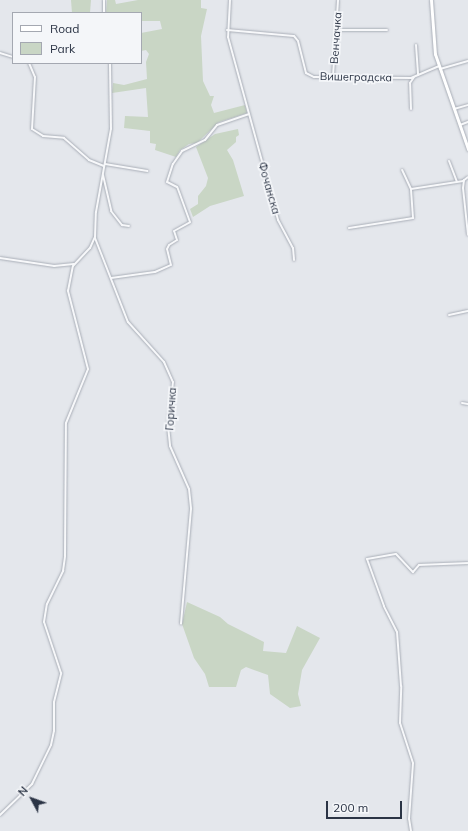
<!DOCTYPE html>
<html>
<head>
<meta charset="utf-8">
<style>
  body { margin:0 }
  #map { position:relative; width:468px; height:831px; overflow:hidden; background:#e4e7ec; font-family:Mulish,sans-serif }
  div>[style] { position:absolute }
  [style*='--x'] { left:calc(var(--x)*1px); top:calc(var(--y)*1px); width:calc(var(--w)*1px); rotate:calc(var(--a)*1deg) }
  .green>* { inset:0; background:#c9d6c5 }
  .roads { filter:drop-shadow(0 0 1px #a9aeb7) drop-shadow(0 0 1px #a9aeb7) }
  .street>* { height:2px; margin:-1px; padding:0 1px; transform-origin:1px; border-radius:1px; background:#f7f8fa }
  .secondary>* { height:3px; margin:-1.5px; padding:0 1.5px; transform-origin:1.5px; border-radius:1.5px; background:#fff }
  span { translate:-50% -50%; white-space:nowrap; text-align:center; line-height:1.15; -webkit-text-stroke:3.5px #f4f6f9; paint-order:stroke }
  .street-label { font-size:11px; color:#2b3445 }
  .legend { position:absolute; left:12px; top:12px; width:130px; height:52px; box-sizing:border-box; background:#f4f6f9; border:1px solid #a4a8b1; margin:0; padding:5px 7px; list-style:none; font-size:12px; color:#2b3445 }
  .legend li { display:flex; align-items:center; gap:8px; height:20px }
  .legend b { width:20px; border:1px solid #a4a8b1 }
  .north { position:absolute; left:12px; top:779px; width:40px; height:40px; -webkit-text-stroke:3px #f4f6f9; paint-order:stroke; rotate:311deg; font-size:11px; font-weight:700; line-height:16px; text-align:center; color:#2b3445 }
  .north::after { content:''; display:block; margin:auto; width:14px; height:18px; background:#2b3445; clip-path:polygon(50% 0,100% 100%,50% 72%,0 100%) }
  .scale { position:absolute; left:326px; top:801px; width:76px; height:18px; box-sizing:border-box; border:2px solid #2b3445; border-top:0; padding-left:5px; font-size:12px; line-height:14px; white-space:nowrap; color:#2b3445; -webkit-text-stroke:3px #f4f6f9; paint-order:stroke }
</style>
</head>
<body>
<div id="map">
  <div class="green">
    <div style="clip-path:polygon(71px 0,91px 0,90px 13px,72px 13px)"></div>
    <div style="clip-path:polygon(107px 0,115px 0,116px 4px,138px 0,201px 0,201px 8px,207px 9px,201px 36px,203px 81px,210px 96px,214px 96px,211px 105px,214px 113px,245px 105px,247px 113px,219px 122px,197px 143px,189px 144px,180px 150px,176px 157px,155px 150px,156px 144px,150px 143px,150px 131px,124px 128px,125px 116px,148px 117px,146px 88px,112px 93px,113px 83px,124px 85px,147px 79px,146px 62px,149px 54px,146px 50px,141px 51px,141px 33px,162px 29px,160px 21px,141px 21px,141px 13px,106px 13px)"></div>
    <div style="clip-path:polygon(238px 129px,239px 135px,236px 137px,236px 142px,227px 150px,233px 160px,244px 196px,210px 206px,193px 217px,190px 209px,198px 204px,198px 196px,206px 186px,208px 178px,196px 147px,215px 134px)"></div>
    <div style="clip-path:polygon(187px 602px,220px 617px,228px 624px,264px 642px,263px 651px,286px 653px,297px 626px,320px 638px,302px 670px,298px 694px,301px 706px,290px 708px,270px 694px,268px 675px,246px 667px,241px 670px,236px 687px,209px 687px,205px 674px,194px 658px,182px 624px)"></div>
  </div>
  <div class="roads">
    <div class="street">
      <div style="--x:230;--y:0;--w:37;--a:93"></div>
      <div style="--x:228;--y:37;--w:190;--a:74.7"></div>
      <div style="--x:278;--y:220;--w:32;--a:62"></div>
      <div style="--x:293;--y:248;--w:12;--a:85"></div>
      <div style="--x:104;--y:13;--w:13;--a:-90"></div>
      <div style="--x:227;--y:30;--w:67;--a:5.1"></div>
      <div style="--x:294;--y:36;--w:6;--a:51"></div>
      <div style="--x:298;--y:41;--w:33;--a:76"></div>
      <div style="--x:306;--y:73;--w:9;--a:27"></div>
      <div style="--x:314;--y:77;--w:97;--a:0.6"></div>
      <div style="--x:411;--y:78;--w:30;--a:-23"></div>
      <div style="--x:337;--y:30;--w:50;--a:0"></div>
      <div style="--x:416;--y:45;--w:30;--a:86"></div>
      <div style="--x:0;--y:53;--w:14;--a:17"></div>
      <div style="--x:29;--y:63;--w:15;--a:67"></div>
      <div style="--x:35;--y:77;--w:52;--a:93.3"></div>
      <div style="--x:32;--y:129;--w:13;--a:32"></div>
      <div style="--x:43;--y:136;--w:21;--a:5"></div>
      <div style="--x:64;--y:138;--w:33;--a:41"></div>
      <div style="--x:89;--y:160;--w:16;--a:22"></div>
      <div style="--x:440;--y:69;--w:29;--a:-16"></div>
      <div style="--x:333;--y:76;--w:76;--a:-86.2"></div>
      <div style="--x:411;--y:109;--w:26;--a:-92"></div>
      <div style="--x:410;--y:83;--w:7;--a:-56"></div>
      <div style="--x:454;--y:109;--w:15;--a:-16"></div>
      <div style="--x:460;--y:125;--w:9;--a:-21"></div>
      <div style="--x:449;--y:161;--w:22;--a:69"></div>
      <div style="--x:105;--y:164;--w:43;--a:9.5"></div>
      <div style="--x:103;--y:175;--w:37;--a:77"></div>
      <div style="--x:111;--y:211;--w:18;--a:52"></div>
      <div style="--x:122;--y:225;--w:7;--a:8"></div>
      <div style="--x:464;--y:180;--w:8;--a:97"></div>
      <div style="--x:463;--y:188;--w:47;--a:83.9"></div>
      <div style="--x:411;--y:189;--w:53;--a:-8.7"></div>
      <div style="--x:463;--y:181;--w:6;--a:-39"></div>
      <div style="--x:349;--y:228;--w:65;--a:-8.9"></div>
      <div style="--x:413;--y:218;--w:29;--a:-94"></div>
      <div style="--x:411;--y:189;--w:21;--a:-115"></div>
      <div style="--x:95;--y:238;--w:90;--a:68.6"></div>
      <div style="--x:128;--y:322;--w:54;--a:48"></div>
      <div style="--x:164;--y:362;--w:22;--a:66"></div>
      <div style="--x:173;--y:382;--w:44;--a:96.5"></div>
      <div style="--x:168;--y:426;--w:20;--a:84"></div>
      <div style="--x:170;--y:446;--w:47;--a:66.2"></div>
      <div style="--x:189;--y:489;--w:20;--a:84"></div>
      <div style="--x:191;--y:509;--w:115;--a:95"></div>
      <div style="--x:0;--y:258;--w:55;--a:8.4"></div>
      <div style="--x:54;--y:266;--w:20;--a:-6"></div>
      <div style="--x:111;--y:278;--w:44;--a:-7.8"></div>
      <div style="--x:155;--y:272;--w:17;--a:-24"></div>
      <div style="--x:171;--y:265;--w:16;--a:-104"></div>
      <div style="--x:167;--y:249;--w:4;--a:-63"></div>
      <div style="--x:169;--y:245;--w:9;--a:-32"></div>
      <div style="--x:177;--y:240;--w:9;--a:-108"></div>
      <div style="--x:174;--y:231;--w:18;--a:-29"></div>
      <div style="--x:190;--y:222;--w:37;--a:-110"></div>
      <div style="--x:177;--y:187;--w:11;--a:-153"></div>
      <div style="--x:167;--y:182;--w:19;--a:-72"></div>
      <div style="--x:173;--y:164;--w:16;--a:-55"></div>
      <div style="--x:182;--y:151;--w:25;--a:-26"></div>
      <div style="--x:205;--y:140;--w:19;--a:-51"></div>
      <div style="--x:217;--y:125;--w:34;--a:-19"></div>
      <div style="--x:449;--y:315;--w:19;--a:-12"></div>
      <div style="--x:462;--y:403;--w:6;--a:9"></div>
      <div style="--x:0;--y:815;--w:45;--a:-44.1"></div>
      <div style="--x:32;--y:784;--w:43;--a:-64"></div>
      <div style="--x:51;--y:745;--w:14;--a:-78"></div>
      <div style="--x:54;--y:731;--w:29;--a:-90"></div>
      <div style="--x:54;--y:702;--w:30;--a:-76"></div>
      <div style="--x:61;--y:673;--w:54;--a:-108.4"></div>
      <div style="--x:44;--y:622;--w:18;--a:-81"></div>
      <div style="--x:47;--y:604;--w:37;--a:-64"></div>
      <div style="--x:63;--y:571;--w:15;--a:-82"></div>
      <div style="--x:65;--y:556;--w:133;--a:-89.6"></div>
      <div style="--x:66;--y:423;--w:58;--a:-67.8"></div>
      <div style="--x:88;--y:369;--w:81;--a:-104.4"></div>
      <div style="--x:68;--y:291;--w:25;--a:-79"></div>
      <div style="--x:73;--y:266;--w:25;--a:-47"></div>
      <div style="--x:90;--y:248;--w:12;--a:-66"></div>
      <div style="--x:95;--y:237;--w:25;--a:-88"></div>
      <div style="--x:96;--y:212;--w:84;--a:-79.8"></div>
      <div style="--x:111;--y:129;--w:66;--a:-90.9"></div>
      <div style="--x:411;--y:831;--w:12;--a:-99"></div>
      <div style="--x:409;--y:819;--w:56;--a:-85.9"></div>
      <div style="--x:413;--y:763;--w:42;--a:-108"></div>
      <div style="--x:400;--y:723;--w:37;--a:-88"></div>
      <div style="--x:401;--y:686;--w:54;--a:-94.2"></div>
      <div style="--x:397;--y:632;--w:29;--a:-117"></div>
      <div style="--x:384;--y:606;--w:50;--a:-109.9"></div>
      <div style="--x:367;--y:559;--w:29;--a:-10"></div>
      <div style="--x:396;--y:554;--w:25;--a:47"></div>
      <div style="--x:413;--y:572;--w:9;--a:-49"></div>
      <div style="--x:419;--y:565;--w:49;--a:-2.3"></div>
    </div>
    <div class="secondary">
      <div style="--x:431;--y:0;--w:54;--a:85.8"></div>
      <div style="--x:435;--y:54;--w:101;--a:70.8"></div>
    </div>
  </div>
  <div class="street-label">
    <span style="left:336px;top:38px;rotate:-86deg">Венчачка</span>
    <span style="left:356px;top:77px;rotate:1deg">Вишеградска</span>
    <span style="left:269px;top:188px;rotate:74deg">Фочанска</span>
    <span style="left:171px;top:409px;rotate:-86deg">Горичка</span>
  </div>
  <ul class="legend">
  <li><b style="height:5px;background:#fff"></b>Road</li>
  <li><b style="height:11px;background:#c9d6c5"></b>Park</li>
  </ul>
  <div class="north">N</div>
  <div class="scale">200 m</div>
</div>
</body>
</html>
